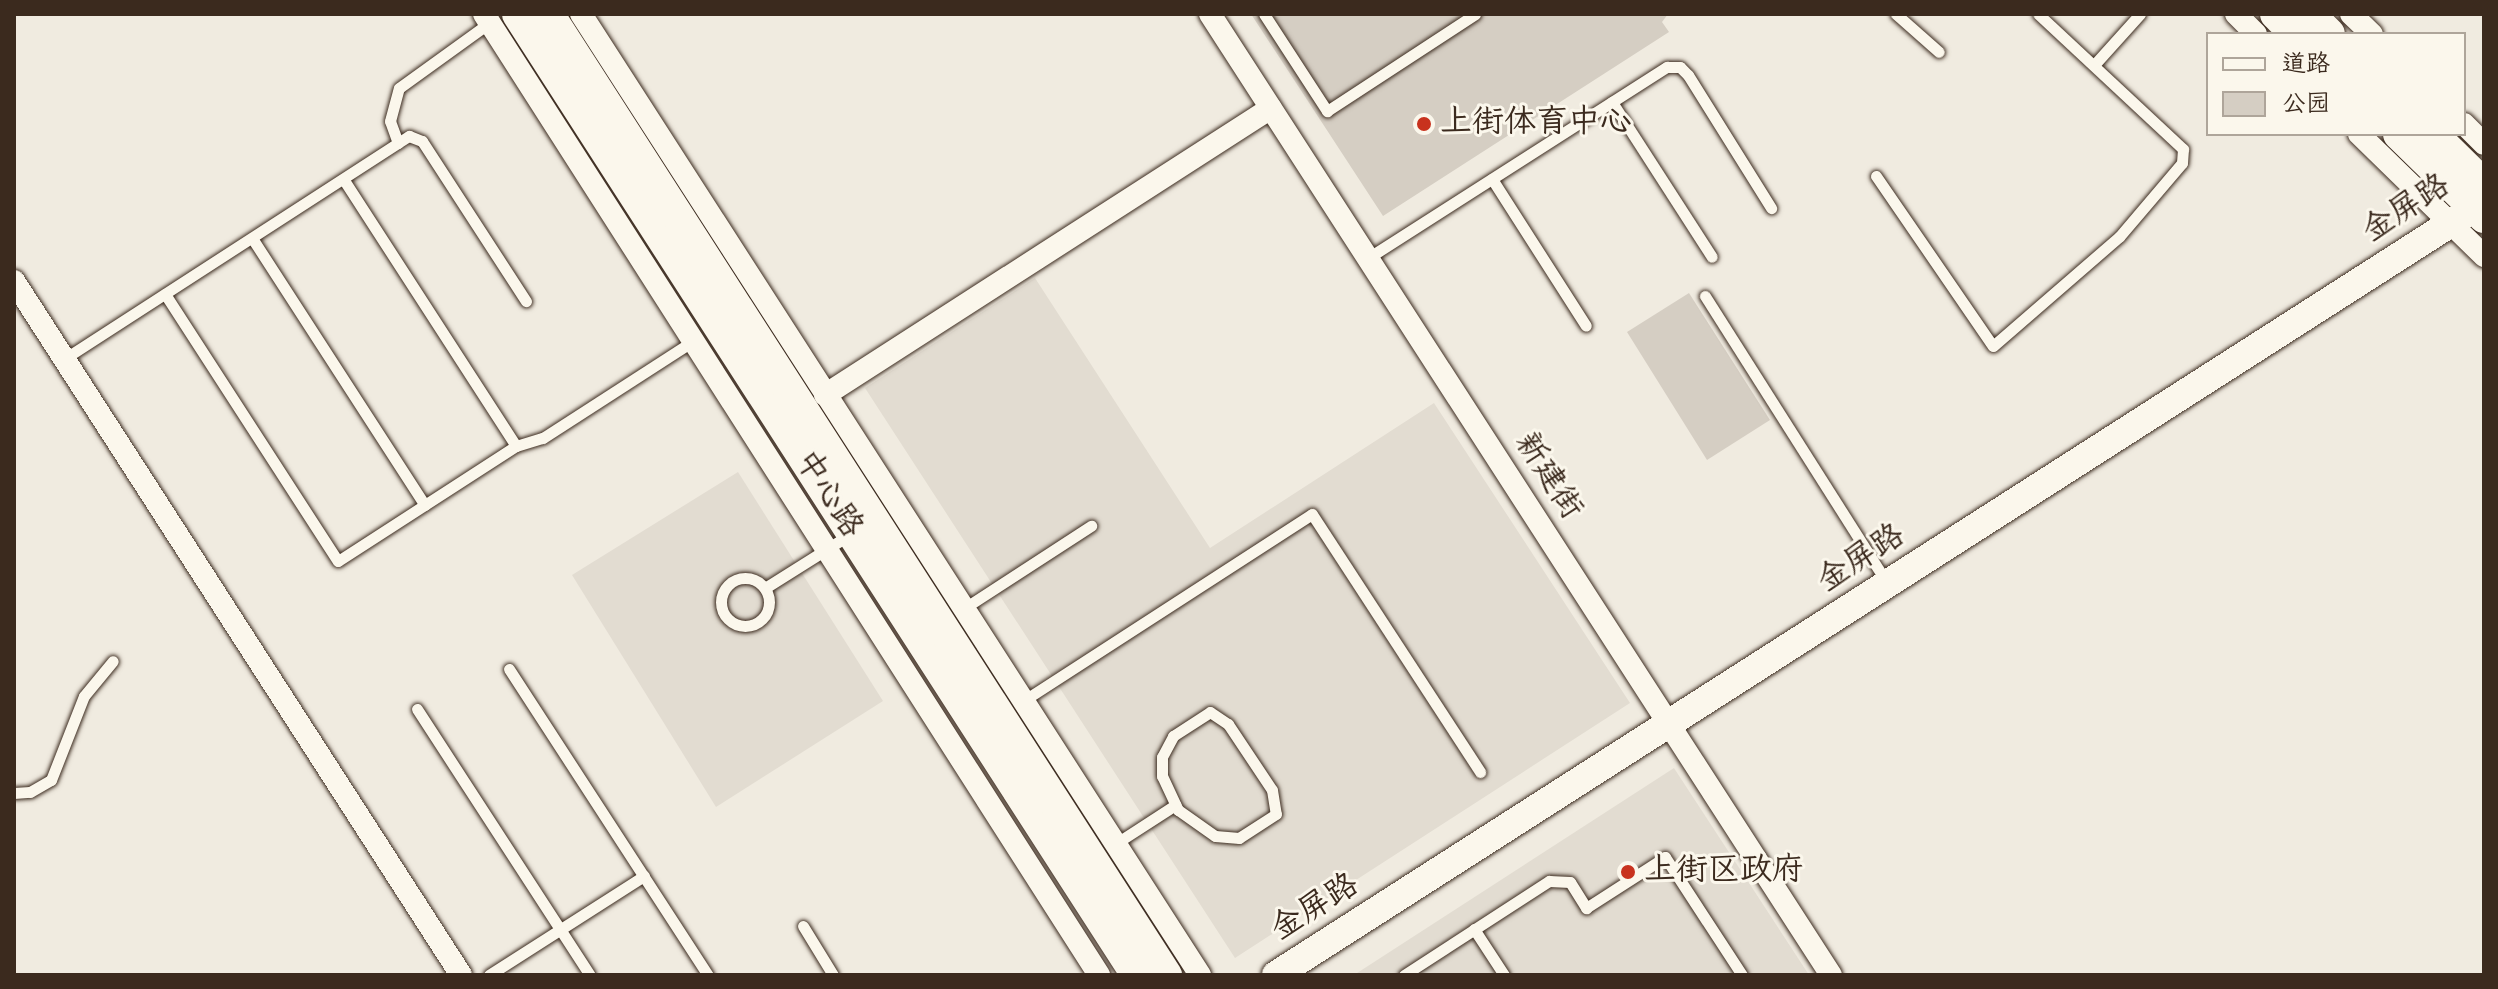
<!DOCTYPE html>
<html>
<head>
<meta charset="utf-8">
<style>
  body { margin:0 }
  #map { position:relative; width:2498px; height:989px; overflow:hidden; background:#f0ebe0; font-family:"Indie Flower","LXGW WenKai TC",sans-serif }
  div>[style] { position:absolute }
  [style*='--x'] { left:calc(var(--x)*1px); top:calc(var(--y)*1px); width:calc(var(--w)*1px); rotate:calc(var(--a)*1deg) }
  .built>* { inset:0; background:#e2dcd1 }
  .green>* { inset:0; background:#d5cec3 }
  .roads { filter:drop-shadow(0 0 2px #3b2a1e) drop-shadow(0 0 2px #3b2a1e) }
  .service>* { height:11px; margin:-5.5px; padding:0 5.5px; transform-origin:5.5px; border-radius:5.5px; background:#fbf7ec }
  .service>.ring { margin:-5.5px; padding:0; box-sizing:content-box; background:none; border:11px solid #fbf7ec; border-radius:50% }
  .minor>* { height:22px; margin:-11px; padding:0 11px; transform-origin:11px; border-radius:11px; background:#fbf7ec }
  .tertiary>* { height:28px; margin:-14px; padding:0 14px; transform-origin:14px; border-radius:14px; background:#fbf7ec }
  .secondary>* { height:32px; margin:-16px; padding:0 16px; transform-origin:16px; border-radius:16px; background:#fbf7ec }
  .dots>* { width:22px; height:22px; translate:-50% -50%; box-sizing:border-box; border:4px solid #fbf7ec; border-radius:50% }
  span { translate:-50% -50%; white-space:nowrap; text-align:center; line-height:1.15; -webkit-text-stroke:6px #fbf7ec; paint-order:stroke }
  .poi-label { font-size:32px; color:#3b2a1e }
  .left { translate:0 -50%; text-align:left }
  .street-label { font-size:32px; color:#3b2a1e }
  .frame { position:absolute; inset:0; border:16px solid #3b2a1e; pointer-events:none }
  .legend { position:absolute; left:2206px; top:32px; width:260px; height:104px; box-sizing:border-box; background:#fbf7ec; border:2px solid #aea59a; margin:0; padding:10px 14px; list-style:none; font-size:24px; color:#3b2a1e }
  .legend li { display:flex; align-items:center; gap:16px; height:40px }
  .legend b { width:40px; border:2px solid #aea59a }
</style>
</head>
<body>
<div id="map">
  <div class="built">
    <div style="clip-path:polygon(1035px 278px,1210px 548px,1434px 403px,1630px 703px,1235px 958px,865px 388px)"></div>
    <div style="clip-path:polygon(738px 472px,883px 701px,716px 807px,572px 575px)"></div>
    <div style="clip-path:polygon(1674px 768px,1809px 975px,1354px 975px)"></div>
  </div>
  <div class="green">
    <div style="clip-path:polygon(1251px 14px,1668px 14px,1662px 22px,1669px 32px,1383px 216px)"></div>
    <div style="clip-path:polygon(1689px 293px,1770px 420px,1707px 460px,1627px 332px)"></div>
  </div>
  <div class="roads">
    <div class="service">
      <div style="--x:1264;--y:14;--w:116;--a:57"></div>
      <div style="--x:1327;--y:111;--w:177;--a:-33.2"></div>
      <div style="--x:1896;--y:14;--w:57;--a:41.5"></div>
      <div style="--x:2094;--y:65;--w:69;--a:-48"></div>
      <div style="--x:1612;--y:102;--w:184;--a:57.2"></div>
      <div style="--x:398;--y:143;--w:23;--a:-110"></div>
      <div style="--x:390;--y:121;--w:34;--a:-75"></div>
      <div style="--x:399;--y:88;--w:111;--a:-35.8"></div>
      <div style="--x:1876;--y:176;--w:206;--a:55.5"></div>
      <div style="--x:1993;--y:346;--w:167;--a:-40.9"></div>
      <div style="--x:2119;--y:237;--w:97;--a:-49.6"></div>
      <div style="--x:2182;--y:163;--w:14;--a:-86"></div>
      <div style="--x:2183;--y:149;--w:198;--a:-137"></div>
      <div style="--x:1492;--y:179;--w:174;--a:57.4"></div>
      <div style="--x:252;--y:238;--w:318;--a:57.1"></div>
      <div style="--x:1368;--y:258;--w:355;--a:-32.6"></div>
      <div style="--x:1667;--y:67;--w:13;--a:0"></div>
      <div style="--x:1680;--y:67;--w:11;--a:45"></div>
      <div style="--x:1688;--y:75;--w:157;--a:58"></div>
      <div style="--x:165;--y:294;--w:318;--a:57.1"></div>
      <div style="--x:338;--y:561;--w:212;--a:-32.9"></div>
      <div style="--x:516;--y:446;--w:318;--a:-122.9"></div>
      <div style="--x:1705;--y:296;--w:340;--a:57.6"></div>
      <div style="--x:64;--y:359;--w:411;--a:-32.9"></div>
      <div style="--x:409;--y:136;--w:14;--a:21"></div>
      <div style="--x:422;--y:141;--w:191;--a:57"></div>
      <div style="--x:516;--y:446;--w:28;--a:-17"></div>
      <div style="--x:543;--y:438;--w:179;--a:-32.9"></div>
      <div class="ring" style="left:721px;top:578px;width:37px;height:37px"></div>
      <div style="--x:765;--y:588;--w:99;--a:-32.2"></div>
      <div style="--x:963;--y:609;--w:153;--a:-33"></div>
      <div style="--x:509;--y:669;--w:365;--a:57"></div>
      <div style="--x:1023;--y:701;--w:344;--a:-32.9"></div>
      <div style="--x:1312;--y:514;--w:308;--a:56.9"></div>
      <div style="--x:417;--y:709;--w:317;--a:57"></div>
      <div style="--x:1210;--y:712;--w:22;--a:34"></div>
      <div style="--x:1228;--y:724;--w:79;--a:56.3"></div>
      <div style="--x:1272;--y:790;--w:24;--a:81"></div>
      <div style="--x:1276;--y:814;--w:44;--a:147"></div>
      <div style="--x:1239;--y:838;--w:24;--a:-175"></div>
      <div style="--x:1215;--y:836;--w:45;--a:-144.9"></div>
      <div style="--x:1178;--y:810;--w:38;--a:-115"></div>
      <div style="--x:1162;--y:776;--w:19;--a:-90"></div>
      <div style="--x:1162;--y:757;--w:24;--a:-62"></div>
      <div style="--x:1173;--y:736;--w:44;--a:-33"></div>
      <div style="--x:14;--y:793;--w:16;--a:-4"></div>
      <div style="--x:30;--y:792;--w:24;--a:-30"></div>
      <div style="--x:51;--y:780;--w:90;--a:-68.6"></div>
      <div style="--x:84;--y:696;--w:45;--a:-50.4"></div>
      <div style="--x:1115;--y:844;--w:72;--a:-33"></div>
      <div style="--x:803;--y:926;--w:57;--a:58.5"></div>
      <div style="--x:1474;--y:929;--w:55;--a:56.9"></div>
      <div style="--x:489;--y:975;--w:184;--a:-32.6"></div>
      <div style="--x:1404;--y:975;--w:173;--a:-33"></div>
      <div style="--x:1549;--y:881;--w:21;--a:3"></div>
      <div style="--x:1570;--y:882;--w:31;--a:58"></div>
      <div style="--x:1586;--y:908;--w:94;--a:-32.8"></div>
      <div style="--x:1665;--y:857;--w:141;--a:56.9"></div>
    </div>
    <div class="minor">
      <div style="--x:484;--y:14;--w:1141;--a:57.38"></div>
      <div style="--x:581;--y:14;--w:1143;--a:57.21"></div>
      <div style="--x:1210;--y:14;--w:1144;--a:57.13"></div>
      <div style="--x:2236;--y:14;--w:28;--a:45"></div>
      <div style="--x:2351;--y:14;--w:29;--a:44"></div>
      <div style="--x:2464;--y:124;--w:28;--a:45"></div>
      <div style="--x:2359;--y:134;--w:175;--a:44.3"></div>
      <div style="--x:14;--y:281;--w:825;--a:57.21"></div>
      <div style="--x:825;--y:395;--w:530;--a:-32.76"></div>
    </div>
    <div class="tertiary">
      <div style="--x:1276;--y:975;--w:1434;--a:-32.62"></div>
    </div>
    <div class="secondary">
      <div style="--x:518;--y:14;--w:1143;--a:57.21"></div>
      <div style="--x:548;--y:14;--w:1143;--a:57.26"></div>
      <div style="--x:2276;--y:14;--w:28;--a:45"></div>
      <div style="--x:2309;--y:14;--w:28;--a:45"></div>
      <div style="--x:2399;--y:134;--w:119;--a:44.3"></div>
      <div style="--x:2432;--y:134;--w:73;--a:44.4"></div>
    </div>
  </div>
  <div class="dots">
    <div style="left:1424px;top:124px;background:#c8321e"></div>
    <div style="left:1628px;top:872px;background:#c8321e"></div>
  </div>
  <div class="poi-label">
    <span class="left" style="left:1440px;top:124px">上街体育中心</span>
    <span class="left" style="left:1644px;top:872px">上街区政府</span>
  </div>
  <div class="street-label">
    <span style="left:2407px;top:210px;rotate:-33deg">金屏路</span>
    <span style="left:1547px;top:477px;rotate:57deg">新建街</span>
    <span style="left:827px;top:495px;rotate:57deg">中心路</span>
    <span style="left:1862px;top:560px;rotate:-33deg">金屏路</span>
    <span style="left:1316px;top:909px;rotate:-32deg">金屏路</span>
  </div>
  <div class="frame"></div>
  <ul class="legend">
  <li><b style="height:10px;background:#fbf7ec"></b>道路</li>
  <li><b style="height:22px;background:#d5cec3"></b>公园</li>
  </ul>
</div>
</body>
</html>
